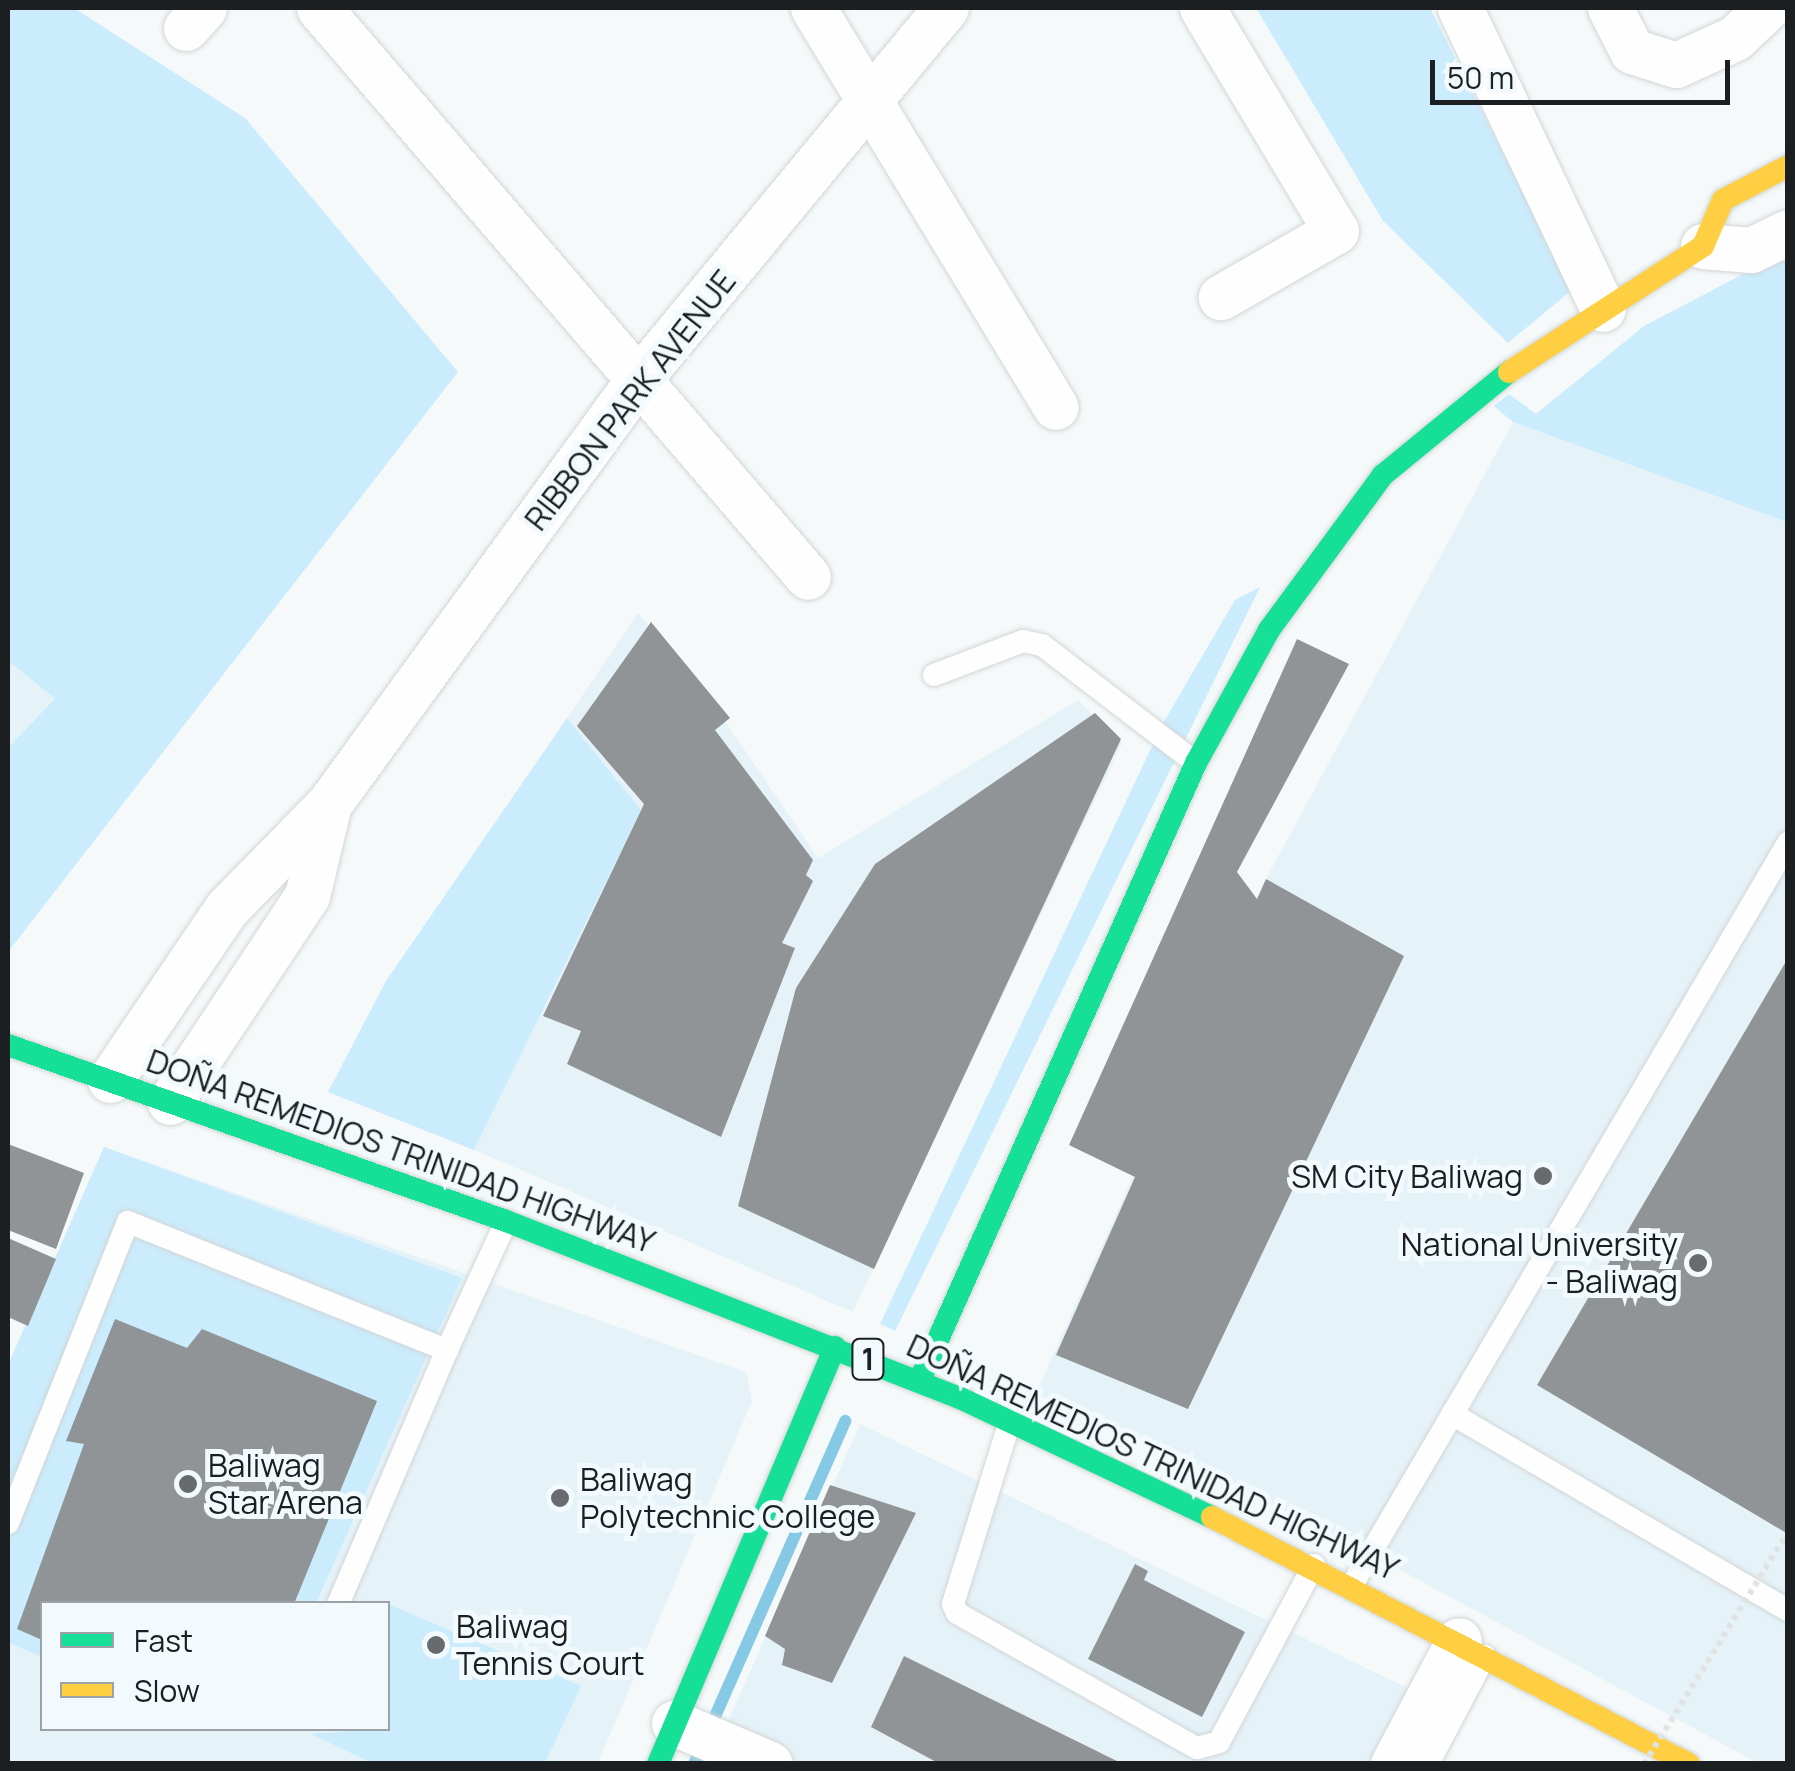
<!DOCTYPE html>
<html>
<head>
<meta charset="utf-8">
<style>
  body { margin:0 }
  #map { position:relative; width:1795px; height:1771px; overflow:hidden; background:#f5f9fa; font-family:Manrope,sans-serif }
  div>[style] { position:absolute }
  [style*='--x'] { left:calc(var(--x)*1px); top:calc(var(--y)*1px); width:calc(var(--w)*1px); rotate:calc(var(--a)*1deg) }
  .built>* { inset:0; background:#e5f3f9 }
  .green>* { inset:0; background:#cbecfc }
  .stream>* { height:12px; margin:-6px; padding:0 6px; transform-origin:6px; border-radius:6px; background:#86c9e4 }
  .building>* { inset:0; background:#919496 }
  .roads { filter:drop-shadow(0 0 2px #d2d6d7) drop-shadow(0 0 2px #d2d6d7) }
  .lane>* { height:22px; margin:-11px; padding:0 11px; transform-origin:11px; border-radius:11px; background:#fefefe }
  .street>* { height:45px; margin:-22.5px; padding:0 22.5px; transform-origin:22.5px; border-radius:22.5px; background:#fefefe }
  .fast>* { height:22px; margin:-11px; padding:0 11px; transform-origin:11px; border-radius:11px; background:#16e098 }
  .slow>* { height:22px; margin:-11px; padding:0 11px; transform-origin:11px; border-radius:11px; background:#ffcf43 }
  .path-bridge>* { height:6px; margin-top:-3px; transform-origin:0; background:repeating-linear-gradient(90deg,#e1e2e2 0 5px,transparent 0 10px) }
  .dots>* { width:28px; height:28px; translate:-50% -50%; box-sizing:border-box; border:5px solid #f2fafd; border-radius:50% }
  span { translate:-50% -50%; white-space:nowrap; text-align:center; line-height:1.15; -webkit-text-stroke:10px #f2fafd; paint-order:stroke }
  .shield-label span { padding:2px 8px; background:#f2fafd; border:2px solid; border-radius:8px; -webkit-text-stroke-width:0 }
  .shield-label { font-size:30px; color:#1b1f21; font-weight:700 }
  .street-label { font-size:32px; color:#1b1f21 }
  .poi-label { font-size:32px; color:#1b1f21 }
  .right { translate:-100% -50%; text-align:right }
  .left { translate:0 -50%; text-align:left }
  .frame { position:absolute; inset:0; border:10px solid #1b1f21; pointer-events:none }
  .legend { position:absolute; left:40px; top:1601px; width:350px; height:130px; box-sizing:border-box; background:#f2fafd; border:2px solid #9ca2a5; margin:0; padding:12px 18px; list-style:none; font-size:30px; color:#1b1f21 }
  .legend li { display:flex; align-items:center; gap:20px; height:50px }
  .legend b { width:50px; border:2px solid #9ca2a5 }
  .scale { position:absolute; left:1430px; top:60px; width:300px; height:45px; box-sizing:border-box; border:5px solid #1b1f21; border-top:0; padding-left:12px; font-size:30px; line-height:35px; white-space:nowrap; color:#1b1f21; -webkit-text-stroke:8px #f2fafd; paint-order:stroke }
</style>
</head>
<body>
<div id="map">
  <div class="built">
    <div style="clip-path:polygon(1513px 422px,1787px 522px,1787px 1763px,1758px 1763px,1400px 1570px,1036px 1393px,1266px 879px)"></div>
    <div style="clip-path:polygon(638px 613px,719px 712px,818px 858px,1078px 700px,1122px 743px,853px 1312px,474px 1150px,641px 810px,567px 718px)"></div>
    <div style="clip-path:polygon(8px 661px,55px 697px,8px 748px)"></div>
    <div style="clip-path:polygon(evenodd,104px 1147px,746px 1372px,752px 1401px,598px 1763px,8px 1764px,8px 1365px,104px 1147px,42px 1604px,388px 1604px,388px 1728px,42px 1728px,42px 1604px)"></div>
    <div style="clip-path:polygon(860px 1424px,1447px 1707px,1417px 1763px,709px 1764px)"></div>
  </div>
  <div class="green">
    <div style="clip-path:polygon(8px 8px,74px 8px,245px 118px,458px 372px,8px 952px,8px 748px,55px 698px,8px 661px)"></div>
    <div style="clip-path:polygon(1256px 8px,1430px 8px,1572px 290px,1508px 343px,1383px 221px)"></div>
    <div style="clip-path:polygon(1787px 251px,1787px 522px,1513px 422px,1494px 406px,1509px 394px,1536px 414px,1644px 326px)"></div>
    <div style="clip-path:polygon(1260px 587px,895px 1331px,880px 1324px,1162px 725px,1235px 600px)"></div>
    <div style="clip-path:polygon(567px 718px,641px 810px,474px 1150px,328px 1092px,386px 981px)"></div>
    <div style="clip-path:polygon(104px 1147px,462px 1278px,316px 1603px,42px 1604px,42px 1657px,8px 1642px,8px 1365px)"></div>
    <div style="clip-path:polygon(388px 1604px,581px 1686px,545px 1763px,372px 1763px,311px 1734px,388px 1728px)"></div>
  </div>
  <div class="stream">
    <div style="--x:694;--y:1764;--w:375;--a:-66.2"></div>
  </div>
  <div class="building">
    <div style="clip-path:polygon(651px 622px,730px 718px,715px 730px,813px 860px,806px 875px,813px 881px,782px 943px,795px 948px,721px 1137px,567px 1064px,581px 1031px,543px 1016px,644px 804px,577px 726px)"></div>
    <div style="clip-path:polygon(1297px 639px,1349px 664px,1237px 872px,1257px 899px,1266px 879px,1404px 956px,1188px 1409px,1056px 1355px,1135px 1177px,1069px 1145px)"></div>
    <div style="clip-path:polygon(1095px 713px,1121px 739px,874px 1269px,738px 1206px,796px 988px,875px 864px)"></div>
    <div style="clip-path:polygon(1788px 958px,1788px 1534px,1537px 1385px)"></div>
    <div style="clip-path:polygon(8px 1144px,84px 1173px,56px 1249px,8px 1230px)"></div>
    <div style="clip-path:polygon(8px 1238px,56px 1259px,28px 1326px,8px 1317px)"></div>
    <div style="clip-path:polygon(115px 1319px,187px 1348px,202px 1329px,377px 1401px,294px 1604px,42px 1604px,42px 1640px,17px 1629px,84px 1444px,66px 1441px)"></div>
    <div style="clip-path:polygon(830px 1485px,916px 1513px,832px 1683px,782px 1665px,785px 1649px,765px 1636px)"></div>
    <div style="clip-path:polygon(1135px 1564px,1148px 1571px,1144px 1580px,1245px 1632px,1202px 1717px,1088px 1659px)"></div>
    <div style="clip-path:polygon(904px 1656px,1123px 1764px,940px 1764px,871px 1727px)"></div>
  </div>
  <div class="roads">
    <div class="lane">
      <div style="--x:934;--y:675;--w:95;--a:-20.9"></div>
      <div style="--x:1023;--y:641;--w:19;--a:12"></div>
      <div style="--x:1042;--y:645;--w:194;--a:37.5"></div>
      <div style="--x:447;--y:1350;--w:141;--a:-65.3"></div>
      <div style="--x:1452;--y:1414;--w:389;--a:30.3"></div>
      <div style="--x:1010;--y:1421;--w:192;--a:107.3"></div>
      <div style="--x:953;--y:1604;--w:10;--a:66"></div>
      <div style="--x:957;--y:1613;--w:275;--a:29.4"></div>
      <div style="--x:1197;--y:1748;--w:23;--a:-15"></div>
      <div style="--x:1219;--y:1742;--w:201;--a:-61.8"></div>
      <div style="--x:8;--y:1523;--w:324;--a:-68.3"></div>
      <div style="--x:128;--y:1222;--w:344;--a:21.9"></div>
      <div style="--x:447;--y:1350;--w:276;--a:113.2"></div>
      <div style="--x:1352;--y:1585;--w:861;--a:-59.56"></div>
      <div style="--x:1428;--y:1764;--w:122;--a:-62.2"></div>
    </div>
    <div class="street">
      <div style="--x:319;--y:8;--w:750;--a:49.32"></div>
      <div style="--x:813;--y:8;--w:467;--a:58.7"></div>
      <div style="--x:1202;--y:8;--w:260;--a:59"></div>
      <div style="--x:1336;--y:231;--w:133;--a:150.1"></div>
      <div style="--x:1460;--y:8;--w:333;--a:64.6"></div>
      <div style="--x:1610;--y:8;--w:48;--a:62.9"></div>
      <div style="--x:1632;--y:51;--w:46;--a:17.7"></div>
      <div style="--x:1676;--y:65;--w:65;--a:-24.6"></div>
      <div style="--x:1735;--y:38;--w:44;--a:-43.2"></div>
      <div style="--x:186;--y:28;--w:27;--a:-48"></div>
      <div style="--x:1703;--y:246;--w:48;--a:4.8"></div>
      <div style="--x:1751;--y:250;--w:41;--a:-25.9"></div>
      <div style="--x:110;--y:1080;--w:208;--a:-55.8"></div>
      <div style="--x:227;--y:908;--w:146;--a:-45.6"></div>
      <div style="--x:329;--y:804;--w:525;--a:-53.92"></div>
      <div style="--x:638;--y:380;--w:483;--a:-50.4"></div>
      <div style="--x:170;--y:1102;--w:247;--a:-56.4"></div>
      <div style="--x:307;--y:896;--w:95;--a:-76.6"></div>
      <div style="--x:674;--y:1723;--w:104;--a:23.1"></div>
      <div style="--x:1393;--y:1764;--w:140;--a:-62"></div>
    </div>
    <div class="fast">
      <div style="--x:8;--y:1045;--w:528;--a:19.46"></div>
      <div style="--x:506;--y:1221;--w:487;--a:21.3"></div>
      <div style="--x:960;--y:1398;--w:279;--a:25.3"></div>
      <div style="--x:919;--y:1382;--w:678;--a:-65.89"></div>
      <div style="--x:1196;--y:763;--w:152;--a:-61.2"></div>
      <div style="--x:1269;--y:630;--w:192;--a:-53.7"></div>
      <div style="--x:1383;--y:475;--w:163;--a:-39.3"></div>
      <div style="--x:658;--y:1764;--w:453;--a:-67"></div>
    </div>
    <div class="slow">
      <div style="--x:1509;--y:372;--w:231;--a:-33"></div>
      <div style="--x:1703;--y:246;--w:50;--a:-66.5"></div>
      <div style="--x:1723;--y:200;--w:73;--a:-27.6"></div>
      <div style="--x:1212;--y:1517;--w:537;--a:27.38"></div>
    </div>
  </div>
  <div class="path-bridge">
    <div style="--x:1644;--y:1764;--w:272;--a:-58.2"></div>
  </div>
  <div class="dots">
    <div style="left:1543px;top:1176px;background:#676b6d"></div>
    <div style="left:1698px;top:1263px;background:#676b6d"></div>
    <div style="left:188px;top:1484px;background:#676b6d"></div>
    <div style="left:560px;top:1498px;background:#676b6d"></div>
    <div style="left:436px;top:1645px;background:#676b6d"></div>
  </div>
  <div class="shield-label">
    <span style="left:868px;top:1359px">1</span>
  </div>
  <div class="street-label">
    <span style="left:630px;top:400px;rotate:-52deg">RIBBON PARK AVENUE</span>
    <span style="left:401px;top:1151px;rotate:20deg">DOÑA REMEDIOS TRINIDAD HIGHWAY</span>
    <span style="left:1153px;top:1457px;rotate:25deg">DOÑA REMEDIOS TRINIDAD HIGHWAY</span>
  </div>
  <div class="poi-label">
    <span class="right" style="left:1523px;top:1176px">SM City Baliwag</span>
    <span class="right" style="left:1678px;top:1263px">National University<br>- Baliwag</span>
    <span class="left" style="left:208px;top:1484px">Baliwag<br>Star Arena</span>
    <span class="left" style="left:580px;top:1498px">Baliwag<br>Polytechnic College</span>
    <span class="left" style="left:456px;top:1645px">Baliwag<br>Tennis Court</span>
  </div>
  <div class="frame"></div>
  <ul class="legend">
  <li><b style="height:12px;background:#16e098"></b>Fast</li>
  <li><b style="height:12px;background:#ffcf43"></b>Slow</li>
  </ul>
  <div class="scale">50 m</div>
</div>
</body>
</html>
